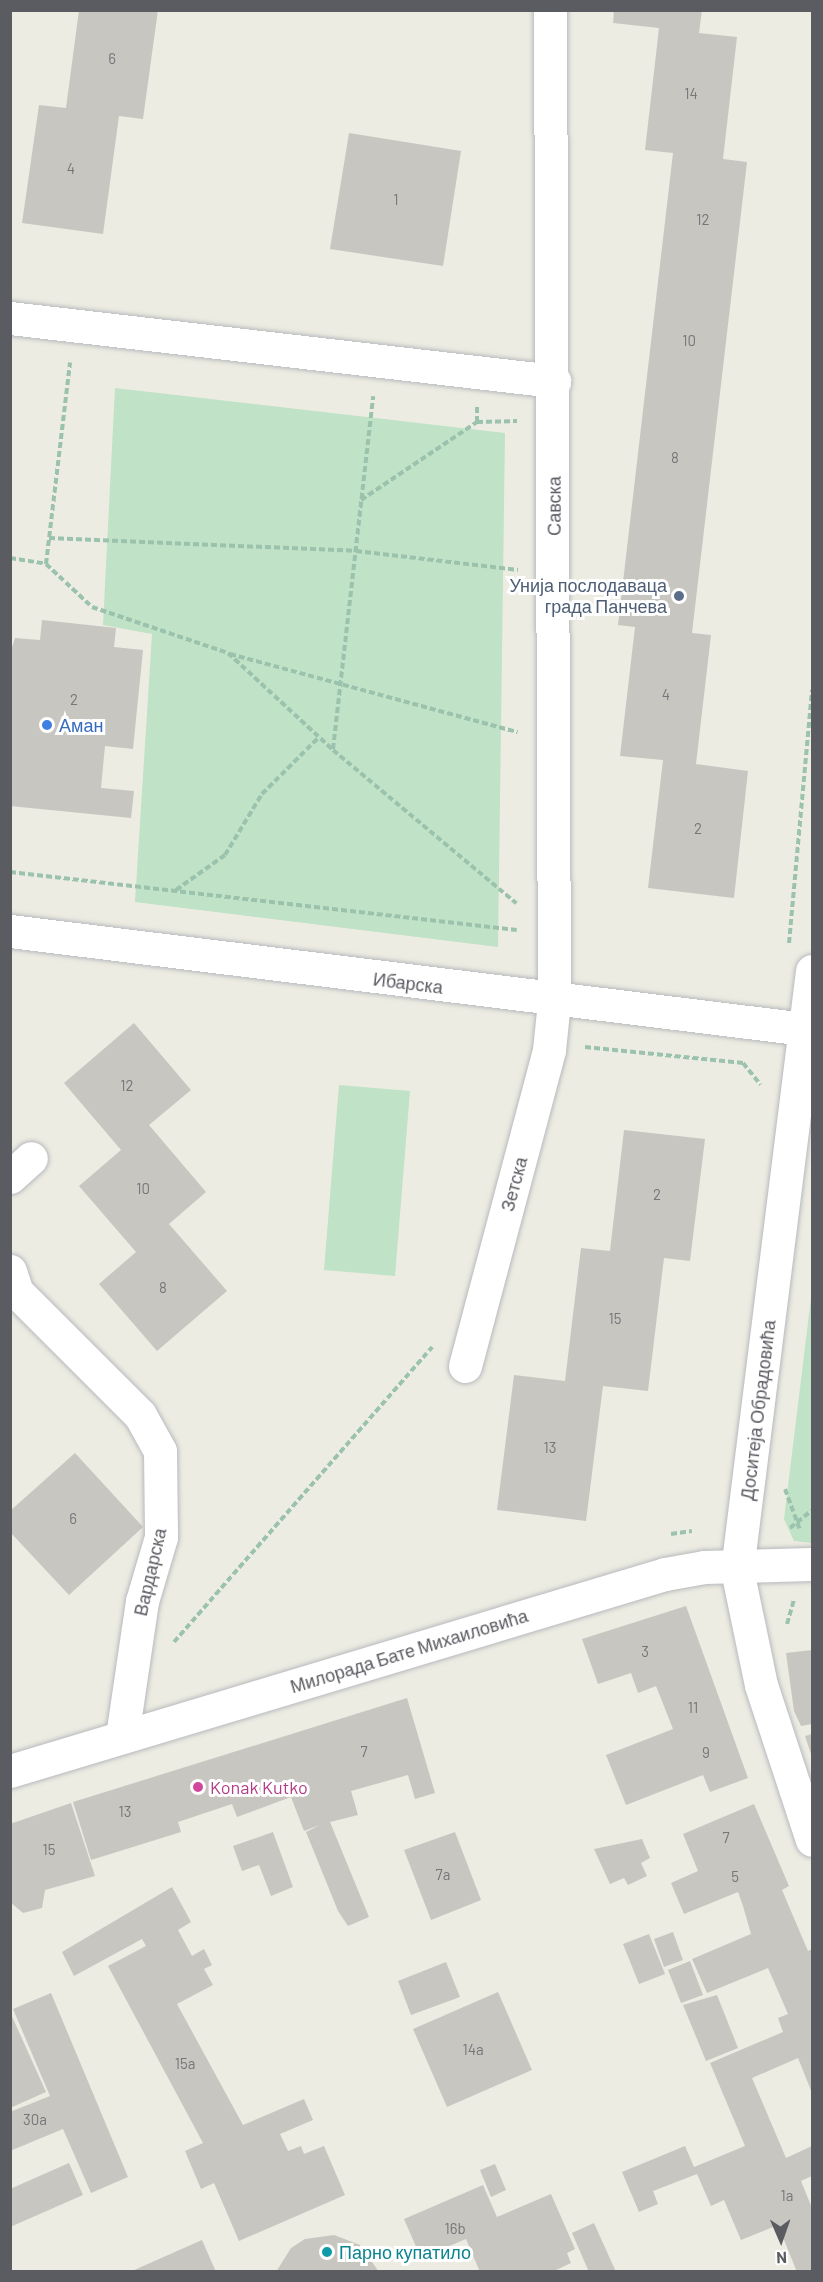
<!DOCTYPE html>
<html>
<head>
<meta charset="utf-8">
<style>
  body { margin:0 }
  #map { position:relative; width:823px; height:2282px; overflow:hidden; background:#ecece2; font-family:Barlow,sans-serif }
  div>[style] { position:absolute }
  [style*='--x'] { left:calc(var(--x)*1px); top:calc(var(--y)*1px); width:calc(var(--w)*1px); rotate:calc(var(--a)*1deg) }
  .green>* { inset:0; background:#c0e2c6 }
  .building>* { inset:0; background:#c8c6c0 }
  .path>* { height:4px; margin-top:-2px; transform-origin:0; background:repeating-linear-gradient(90deg,#9bc2ad 0 6px,transparent 0 9px) }
  .roads { filter:drop-shadow(0 0 2px #b8b9be) drop-shadow(0 0 2px #b8b9be) }
  .minor>* { height:33px; margin:-16.5px; padding:0 16.5px; transform-origin:16.5px; border-radius:16.5px; background:#fff }
  .dots>* { width:16px; height:16px; translate:-50% -50%; box-sizing:border-box; border:3px solid #fff; border-radius:50% }
  span { translate:-50% -50%; white-space:nowrap; text-align:center; line-height:1.15; -webkit-text-stroke:6px #fff; paint-order:stroke }
  .number-label { font-size:15px; color:#76767a }
  .number-label span { -webkit-text-stroke-width:0 }
  .street-label { font-size:18px; color:#5b5c62 }
  .service-label { font-size:18px; color:#4e5e75 }
  .right { translate:-100% -50%; text-align:right }
  .shop-label { font-size:18px; color:#366cbe }
  .left { translate:0 -50%; text-align:left }
  .hotel-label { font-size:18px; color:#b23c85 }
  .culture-label { font-size:18px; color:#0d838f }
  .frame { position:absolute; inset:0; border:12px solid #5b5c62; pointer-events:none }
  .north { position:absolute; left:751px; top:2210px; width:60px; height:60px; -webkit-text-stroke:4px #fff; paint-order:stroke; rotate:178deg; font-size:16px; font-weight:700; line-height:24px; text-align:center; color:#5b5c62 }
  .north::after { content:''; display:block; margin:auto; width:21px; height:27px; background:#5b5c62; clip-path:polygon(50% 0,100% 100%,50% 72%,0 100%) }
</style>
</head>
<body>
<div id="map">
  <div class="green">
    <div style="clip-path:polygon(115px 388px,505px 433px,498px 947px,135px 902px,152px 634px,103px 625px)"></div>
    <div style="clip-path:polygon(339px 1085px,410px 1091px,395px 1276px,324px 1270px)"></div>
    <div style="clip-path:polygon(812px 1290px,812px 1543px,794px 1541px,784px 1519px)"></div>
  </div>
  <div class="building">
    <div style="clip-path:polygon(79px 10px,158px 10px,143px 119px,119px 116px,103px 234px,22px 223px,39px 105px,66px 108px)"></div>
    <div style="clip-path:polygon(614px 10px,702px 10px,699px 33px,737px 37px,723px 159px,747px 162px,692px 633px,711px 635px,696px 764px,748px 771px,734px 898px,648px 888px,663px 760px,620px 756px,635px 627px,618px 625px,673px 153px,645px 150px,659px 28px,613px 23px)"></div>
    <div style="clip-path:polygon(349px 133px,461px 151px,443px 266px,330px 249px)"></div>
    <div style="clip-path:polygon(42px 620px,116px 628px,114px 647px,143px 650px,133px 749px,105px 746px,101px 788px,134px 791px,131px 818px,10px 806px,10px 654px,15px 638px,40px 640px)"></div>
    <div style="clip-path:polygon(134px 1023px,191px 1090px,149px 1125px,206px 1192px,169px 1224px,227px 1291px,157px 1351px,99px 1284px,136px 1252px,79px 1186px,121px 1150px,64px 1083px)"></div>
    <div style="clip-path:polygon(624px 1130px,705px 1139px,690px 1261px,664px 1258px,648px 1391px,603px 1386px,586px 1521px,497px 1510px,514px 1375px,565px 1381px,581px 1248px,610px 1251px)"></div>
    <div style="clip-path:polygon(75px 1453px,143px 1527px,69px 1595px,10px 1532px,10px 1511px)"></div>
    <div style="clip-path:polygon(686px 1606px,748px 1778px,710px 1792px,703px 1775px,626px 1805px,606px 1755px,673px 1729px,656px 1686px,638px 1693px,631px 1673px,598px 1684px,582px 1639px)"></div>
    <div style="clip-path:polygon(812px 1650px,812px 1724px,801px 1726px,794px 1711px,786px 1653px)"></div>
    <div style="clip-path:polygon(407px 1698px,435px 1793px,415px 1799px,408px 1775px,351px 1791px,358px 1815px,330px 1822px,369px 1917px,348px 1926px,338px 1911px,306px 1832px,320px 1825px,304px 1831px,291px 1797px,237px 1817px,232px 1804px,178px 1822px,181px 1832px,91px 1860px,73px 1802px)"></div>
    <div style="clip-path:polygon(812px 1734px,812px 1757px,805px 1736px)"></div>
    <div style="clip-path:polygon(71px 1803px,95px 1876px,45px 1890px,42px 1908px,23px 1913px,10px 1902px,10px 1824px)"></div>
    <div style="clip-path:polygon(754px 1804px,789px 1886px,782px 1890px,808px 1951px,812px 1949px,812px 2093px,798px 2058px,752px 2078px,786px 2158px,812px 2146px,812px 2176px,801px 2181px,812px 2208px,812px 2272px,797px 2272px,778px 2225px,741px 2240px,724px 2200px,711px 2206px,697px 2174px,653px 2191px,658px 2204px,639px 2212px,622px 2172px,685px 2146px,694px 2167px,745px 2146px,710px 2063px,783px 2032px,778px 2018px,788px 2014px,768px 1968px,707px 1993px,692px 1959px,751px 1934px,743px 1906px,738px 1892px,684px 1914px,671px 1883px,698px 1871px,683px 1834px)"></div>
    <div style="clip-path:polygon(273px 1832px,293px 1887px,271px 1896px,259px 1865px,242px 1871px,233px 1846px)"></div>
    <div style="clip-path:polygon(455px 1832px,481px 1900px,431px 1920px,404px 1850px)"></div>
    <div style="clip-path:polygon(642px 1839px,650px 1858px,641px 1863px,647px 1876px,628px 1885px,624px 1878px,610px 1884px,594px 1849px)"></div>
    <div style="clip-path:polygon(172px 1887px,191px 1922px,178px 1930px,192px 1956px,204px 1949px,212px 1965px,204px 1969px,213px 1985px,177px 2004px,243px 2125px,304px 2099px,313px 2120px,280px 2134px,288px 2151px,301px 2146px,304px 2154px,324px 2146px,345px 2195px,239px 2241px,214px 2183px,201px 2189px,185px 2151px,203px 2143px,108px 1966px,146px 1946px,142px 1939px,74px 1976px,62px 1952px)"></div>
    <div style="clip-path:polygon(673px 1932px,683px 1960px,664px 1967px,654px 1939px)"></div>
    <div style="clip-path:polygon(649px 1934px,665px 1974px,639px 1984px,623px 1944px)"></div>
    <div style="clip-path:polygon(690px 1961px,703px 1995px,681px 2003px,668px 1970px)"></div>
    <div style="clip-path:polygon(446px 1962px,460px 1997px,411px 2015px,398px 1981px)"></div>
    <div style="clip-path:polygon(498px 1992px,532px 2070px,447px 2107px,413px 2029px)"></div>
    <div style="clip-path:polygon(51px 1993px,128px 2177px,91px 2193px,63px 2129px,10px 2151px,10px 2112px,50px 2096px,13px 2009px)"></div>
    <div style="clip-path:polygon(717px 1995px,738px 2048px,706px 2061px,683px 2005px)"></div>
    <div style="clip-path:polygon(10px 2012px,46px 2092px,10px 2108px)"></div>
    <div style="clip-path:polygon(69px 2163px,83px 2195px,10px 2227px,10px 2189px)"></div>
    <div style="clip-path:polygon(495px 2164px,506px 2190px,491px 2197px,480px 2170px)"></div>
    <div style="clip-path:polygon(483px 2185px,497px 2217px,551px 2194px,575px 2249px,567px 2253px,571px 2263px,552px 2272px,480px 2272px,466px 2239px,421px 2258px,404px 2219px)"></div>
    <div style="clip-path:polygon(594px 2223px,616px 2272px,589px 2272px,572px 2233px)"></div>
    <div style="clip-path:polygon(334px 2235px,360px 2245px,379px 2272px,276px 2272px,291px 2248px,305px 2239px)"></div>
    <div style="clip-path:polygon(202px 2240px,216px 2272px,130px 2272px,141px 2267px)"></div>
  </div>
  <div class="path">
    <div style="--x:477;--y:407;--w:15;--a:90"></div>
    <div style="--x:477;--y:422;--w:40;--a:-1.4"></div>
    <div style="--x:361;--y:500;--w:140;--a:-33.9"></div>
    <div style="--x:49;--y:538;--w:307;--a:2.4"></div>
    <div style="--x:356;--y:551;--w:163;--a:6.7"></div>
    <div style="--x:10;--y:558;--w:36;--a:9"></div>
    <div style="--x:46;--y:564;--w:63;--a:43.1"></div>
    <div style="--x:92;--y:607;--w:144;--a:18.7"></div>
    <div style="--x:228;--y:653;--w:143;--a:42.7"></div>
    <div style="--x:333;--y:750;--w:239;--a:39.9"></div>
    <div style="--x:46;--y:564;--w:203;--a:-83.2"></div>
    <div style="--x:230;--y:654;--w:298;--a:15.2"></div>
    <div style="--x:333;--y:749;--w:355;--a:-83.5"></div>
    <div style="--x:10;--y:872;--w:510;--a:6.53"></div>
    <div style="--x:176;--y:890;--w:60;--a:-35.5"></div>
    <div style="--x:225;--y:855;--w:71;--a:-58.8"></div>
    <div style="--x:262;--y:794;--w:81;--a:-45"></div>
    <div style="--x:789;--y:943;--w:254;--a:-84.8"></div>
    <div style="--x:585;--y:1047;--w:159;--a:5.8"></div>
    <div style="--x:743;--y:1063;--w:28;--a:51"></div>
    <div style="--x:785;--y:1489;--w:44;--a:69.9"></div>
    <div style="--x:790;--y:1528;--w:28;--a:-39"></div>
    <div style="--x:671;--y:1534;--w:21;--a:-8"></div>
    <div style="--x:787;--y:1624;--w:26;--a:-74"></div>
    <div style="--x:174;--y:1642;--w:392;--a:-48.8"></div>
  </div>
  <div class="roads">
    <div class="minor">
      <div style="--x:10;--y:318;--w:548;--a:6.61"></div>
      <div style="--x:10;--y:931;--w:801;--a:7.03"></div>
      <div style="--x:812;--y:971;--w:604;--a:97.14"></div>
      <div style="--x:737;--y:1570;--w:117;--a:78.2"></div>
      <div style="--x:761;--y:1685;--w:163;--a:71.8"></div>
      <div style="--x:10;--y:1177;--w:28;--a:-42"></div>
      <div style="--x:10;--y:1271;--w:22;--a:72"></div>
      <div style="--x:17;--y:1292;--w:174;--a:45"></div>
      <div style="--x:140;--y:1415;--w:41;--a:60.9"></div>
      <div style="--x:160;--y:1451;--w:86;--a:89.3"></div>
      <div style="--x:161;--y:1537;--w:67;--a:106.5"></div>
      <div style="--x:142;--y:1601;--w:137;--a:98.4"></div>
      <div style="--x:465;--y:1366;--w:327;--a:-75.1"></div>
      <div style="--x:549;--y:1050;--w:48;--a:-84.1"></div>
      <div style="--x:554;--y:1002;--w:992;--a:-90.23"></div>
      <div style="--x:10;--y:1771;--w:684;--a:-16.74"></div>
      <div style="--x:665;--y:1574;--w:40;--a:-10"></div>
      <div style="--x:704;--y:1567;--w:108;--a:-1.6"></div>
    </div>
  </div>
  <div class="dots">
    <div style="left:679px;top:596px;background:#5c6f8a"></div>
    <div style="left:47px;top:725px;background:#3f7fe0"></div>
    <div style="left:198px;top:1787px;background:#d1479c"></div>
    <div style="left:327px;top:2252px;background:#0f9aa8"></div>
  </div>
  <div class="number-label">
    <span style="left:112px;top:59px">6</span>
    <span style="left:691px;top:94px">14</span>
    <span style="left:71px;top:169px">4</span>
    <span style="left:396px;top:200px">1</span>
    <span style="left:703px;top:220px">12</span>
    <span style="left:689px;top:341px">10</span>
    <span style="left:675px;top:458px">8</span>
    <span style="left:666px;top:695px">4</span>
    <span style="left:74px;top:700px">2</span>
    <span style="left:698px;top:829px">2</span>
    <span style="left:127px;top:1086px">12</span>
    <span style="left:143px;top:1189px">10</span>
    <span style="left:657px;top:1195px">2</span>
    <span style="left:163px;top:1288px">8</span>
    <span style="left:615px;top:1319px">15</span>
    <span style="left:550px;top:1448px">13</span>
    <span style="left:73px;top:1519px">6</span>
    <span style="left:645px;top:1652px">3</span>
    <span style="left:693px;top:1708px">11</span>
    <span style="left:364px;top:1752px">7</span>
    <span style="left:706px;top:1753px">9</span>
    <span style="left:125px;top:1812px">13</span>
    <span style="left:726px;top:1838px">7</span>
    <span style="left:49px;top:1850px">15</span>
    <span style="left:443px;top:1875px">7a</span>
    <span style="left:735px;top:1877px">5</span>
    <span style="left:473px;top:2050px">14a</span>
    <span style="left:185px;top:2064px">15a</span>
    <span style="left:35px;top:2120px">30a</span>
    <span style="left:787px;top:2196px">1a</span>
    <span style="left:455px;top:2229px">16b</span>
  </div>
  <div class="street-label">
    <span style="left:554px;top:506px;rotate:-90deg">Савска</span>
    <span style="left:408px;top:983px;rotate:7deg">Ибарска</span>
    <span style="left:514px;top:1184px;rotate:-75deg">Зетска</span>
    <span style="left:758px;top:1410px;rotate:-83deg">Доситеја Обрадовића</span>
    <span style="left:150px;top:1572px;rotate:-77deg">Вардарска</span>
    <span style="left:409px;top:1651px;rotate:-17deg">Милорада Бате Михаиловића</span>
  </div>
  <div class="service-label">
    <span class="right" style="left:667px;top:596px">Унија послодаваца<br>града Панчева</span>
  </div>
  <div class="shop-label">
    <span class="left" style="left:59px;top:725px">Аман</span>
  </div>
  <div class="hotel-label">
    <span class="left" style="left:210px;top:1787px">Konak Kutko</span>
  </div>
  <div class="culture-label">
    <span class="left" style="left:339px;top:2252px">Парно купатило</span>
  </div>
  <div class="frame"></div>
  <div class="north">N</div>
</div>
</body>
</html>
